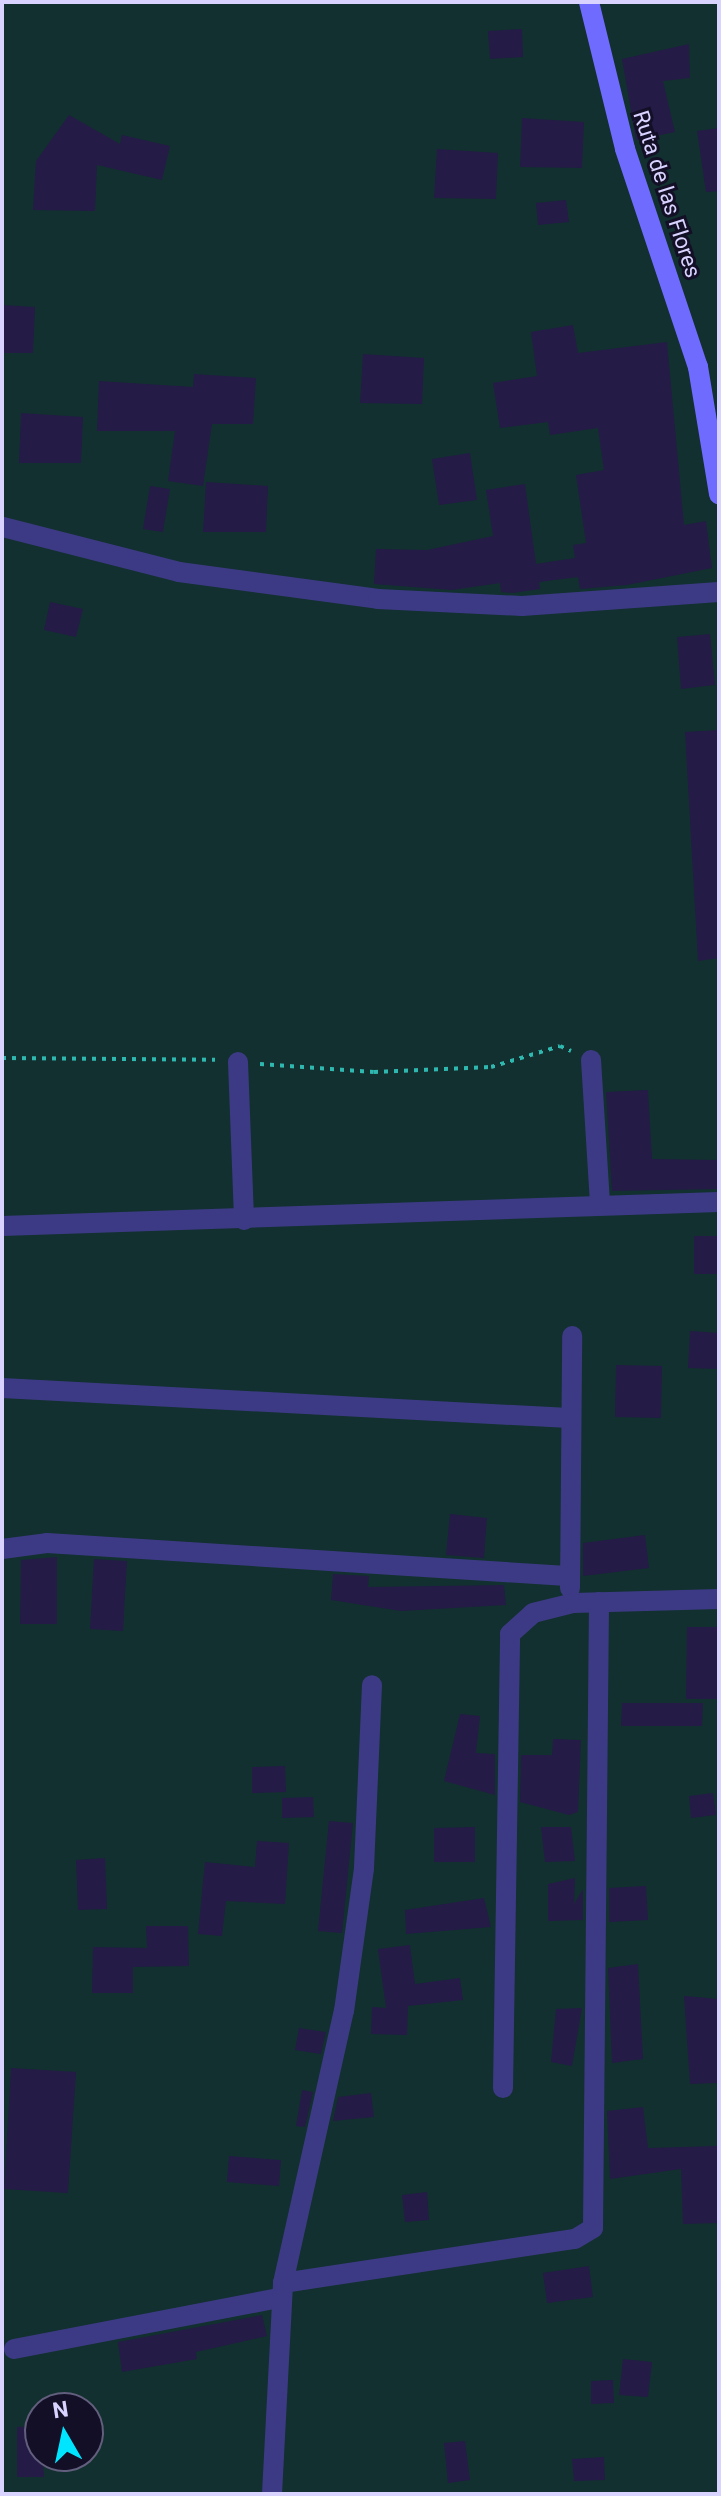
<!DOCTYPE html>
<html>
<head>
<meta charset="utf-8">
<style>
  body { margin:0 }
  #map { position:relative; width:721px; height:2496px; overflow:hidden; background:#130f26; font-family:Roboto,sans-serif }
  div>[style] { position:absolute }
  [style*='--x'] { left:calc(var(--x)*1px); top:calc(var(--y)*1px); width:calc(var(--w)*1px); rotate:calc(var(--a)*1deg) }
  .green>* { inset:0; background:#12302f }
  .building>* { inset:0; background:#241b47 }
  .path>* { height:4px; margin-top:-2px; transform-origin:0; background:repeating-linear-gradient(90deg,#2fb8b0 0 4px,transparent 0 10px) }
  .minor>* { height:20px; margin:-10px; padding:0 10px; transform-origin:10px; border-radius:10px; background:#3d3a85 }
  .secondary>* { height:20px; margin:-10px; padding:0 10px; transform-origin:10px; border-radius:10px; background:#6f6bff }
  span { translate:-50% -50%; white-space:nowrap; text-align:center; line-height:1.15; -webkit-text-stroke:6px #130f26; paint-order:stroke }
  .street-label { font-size:22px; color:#d9d4ff }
  .frame { position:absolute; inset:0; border:4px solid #d9d4ff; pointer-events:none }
  .north { position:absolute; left:24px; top:2392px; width:80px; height:80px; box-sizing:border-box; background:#130f26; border:2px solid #625e7d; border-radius:50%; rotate:351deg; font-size:22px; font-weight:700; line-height:32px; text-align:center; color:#d9d4ff }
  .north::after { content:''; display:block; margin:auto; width:28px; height:36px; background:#00e5ff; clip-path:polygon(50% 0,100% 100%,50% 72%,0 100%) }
</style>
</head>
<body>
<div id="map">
  <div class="green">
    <div style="clip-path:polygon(evenodd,2px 2px,719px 2px,719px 2494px,2px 2494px,2px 2px,40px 2408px,88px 2408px,88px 2456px,40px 2456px,40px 2408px)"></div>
  </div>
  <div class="building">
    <div style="clip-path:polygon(522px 29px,523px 57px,490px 59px,488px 31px)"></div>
    <div style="clip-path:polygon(689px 44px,690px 78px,663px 81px,675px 132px,636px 140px,622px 59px)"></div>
    <div style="clip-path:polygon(69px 115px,120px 144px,122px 135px,170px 146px,162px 180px,97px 165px,95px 211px,33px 210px,36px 161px)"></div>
    <div style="clip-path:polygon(522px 118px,584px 122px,582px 168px,520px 167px)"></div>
    <div style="clip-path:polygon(719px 128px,719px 191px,706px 192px,697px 131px)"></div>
    <div style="clip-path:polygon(437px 149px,498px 153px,496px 199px,434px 198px)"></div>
    <div style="clip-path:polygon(566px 200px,569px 222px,538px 225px,536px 203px)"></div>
    <div style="clip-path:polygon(2px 305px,35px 307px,33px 353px,2px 353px)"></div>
    <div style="clip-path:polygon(573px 325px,578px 353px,667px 342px,684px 525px,706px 521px,712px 568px,627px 585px,580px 589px,578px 577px,539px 582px,540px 589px,513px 593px,501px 592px,500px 583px,452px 590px,374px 584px,376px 549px,427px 550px,493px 536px,486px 490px,525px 484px,536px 564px,575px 558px,573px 545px,586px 543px,576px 475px,604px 470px,598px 428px,550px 435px,548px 422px,500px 428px,493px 383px,537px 376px,531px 332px)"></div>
    <div style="clip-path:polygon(363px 354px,424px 358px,422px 404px,360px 403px)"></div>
    <div style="clip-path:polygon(194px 374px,256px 378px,253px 424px,212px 424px,203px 486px,168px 481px,175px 431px,97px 431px,99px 381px,193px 387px)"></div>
    <div style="clip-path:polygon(21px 413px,83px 417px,81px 463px,19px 463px)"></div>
    <div style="clip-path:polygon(470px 453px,477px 500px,439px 505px,432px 459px)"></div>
    <div style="clip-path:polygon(206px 482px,268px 486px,266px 532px,203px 532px)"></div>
    <div style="clip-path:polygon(150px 486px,170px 489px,163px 532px,143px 529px)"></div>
    <div style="clip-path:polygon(50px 602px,83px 609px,76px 637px,44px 630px)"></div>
    <div style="clip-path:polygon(710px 634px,715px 685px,681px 689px,677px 637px)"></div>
    <div style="clip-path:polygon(719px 730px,719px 958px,698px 961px,685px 732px)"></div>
    <div style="clip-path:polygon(648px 1090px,652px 1159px,719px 1160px,719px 1189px,612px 1191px,606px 1092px)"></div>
    <div style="clip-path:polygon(694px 1236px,719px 1236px,719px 1274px,694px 1274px)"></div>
    <div style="clip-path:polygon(690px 1331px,719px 1333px,719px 1369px,688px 1368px)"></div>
    <div style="clip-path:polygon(616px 1365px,662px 1366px,661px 1418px,615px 1417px)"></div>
    <div style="clip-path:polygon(450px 1514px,487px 1518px,484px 1558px,446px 1555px)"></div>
    <div style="clip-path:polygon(645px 1535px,649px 1568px,583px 1576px,583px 1543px)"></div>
    <div style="clip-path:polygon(57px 1557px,57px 1624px,20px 1624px,21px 1560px)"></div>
    <div style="clip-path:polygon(94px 1559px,127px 1561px,123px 1631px,90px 1629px)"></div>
    <div style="clip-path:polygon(333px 1574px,369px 1576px,368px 1587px,504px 1585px,506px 1605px,401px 1611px,331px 1600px)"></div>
    <div style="clip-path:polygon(687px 1627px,719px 1627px,719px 1699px,686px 1699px)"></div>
    <div style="clip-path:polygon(622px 1703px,703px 1703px,702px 1726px,621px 1726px)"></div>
    <div style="clip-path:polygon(460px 1714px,480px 1716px,476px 1753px,495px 1754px,495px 1795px,444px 1781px)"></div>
    <div style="clip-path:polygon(553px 1739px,581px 1740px,578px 1812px,569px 1815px,520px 1802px,521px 1755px,552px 1755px)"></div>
    <div style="clip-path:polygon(285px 1766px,286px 1792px,252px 1793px,252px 1767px)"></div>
    <div style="clip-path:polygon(713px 1793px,716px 1815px,691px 1818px,689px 1796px)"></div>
    <div style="clip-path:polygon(313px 1797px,314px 1817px,282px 1818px,282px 1798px)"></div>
    <div style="clip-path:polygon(329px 1821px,353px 1823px,342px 1933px,318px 1931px)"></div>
    <div style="clip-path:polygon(475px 1827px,475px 1862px,434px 1862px,434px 1828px)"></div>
    <div style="clip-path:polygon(541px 1827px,571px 1827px,575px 1861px,545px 1862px)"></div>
    <div style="clip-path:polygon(257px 1841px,289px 1843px,285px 1904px,226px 1901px,222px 1936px,198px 1934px,205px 1862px,255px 1867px)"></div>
    <div style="clip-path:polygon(105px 1858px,107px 1909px,78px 1910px,76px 1860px)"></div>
    <div style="clip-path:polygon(575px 1878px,574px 1904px,583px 1889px,583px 1920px,548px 1921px,548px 1884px)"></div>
    <div style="clip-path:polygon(646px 1886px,648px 1920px,609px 1922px,609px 1888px)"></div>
    <div style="clip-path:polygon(484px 1898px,491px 1927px,406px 1934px,405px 1910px)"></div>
    <div style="clip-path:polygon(146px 1926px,188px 1926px,189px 1966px,133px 1967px,133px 1993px,92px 1993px,93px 1947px,147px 1948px)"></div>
    <div style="clip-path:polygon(410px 1945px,415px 1984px,460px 1978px,463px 2000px,408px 2006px,407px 2035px,371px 2034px,372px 2007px,386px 2008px,378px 1949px)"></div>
    <div style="clip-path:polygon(638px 1964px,643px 2059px,612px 2063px,608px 1968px)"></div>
    <div style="clip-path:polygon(684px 1996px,719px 1999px,717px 2083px,690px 2084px)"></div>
    <div style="clip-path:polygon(582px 2008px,572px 2066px,551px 2062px,556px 2009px)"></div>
    <div style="clip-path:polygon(299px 2028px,326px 2032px,321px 2054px,295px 2050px)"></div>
    <div style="clip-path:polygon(11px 2068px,76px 2072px,68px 2193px,4px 2189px)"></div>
    <div style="clip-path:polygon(302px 2090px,313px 2092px,305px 2127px,296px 2126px)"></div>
    <div style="clip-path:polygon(371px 2093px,374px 2117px,333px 2121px,338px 2097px)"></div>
    <div style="clip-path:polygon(643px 2107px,648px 2148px,717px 2146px,719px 2223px,683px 2224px,681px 2169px,610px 2179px,607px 2111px)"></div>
    <div style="clip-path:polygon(229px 2156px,281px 2160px,279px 2186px,227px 2182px)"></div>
    <div style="clip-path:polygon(427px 2192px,429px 2220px,405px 2222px,402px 2195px)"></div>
    <div style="clip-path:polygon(589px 2266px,593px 2297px,547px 2303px,543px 2273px)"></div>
    <div style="clip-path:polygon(262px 2315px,267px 2336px,196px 2352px,197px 2359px,122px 2372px,118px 2342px)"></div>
    <div style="clip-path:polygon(623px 2359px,652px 2362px,648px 2397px,619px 2395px)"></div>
    <div style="clip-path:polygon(613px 2380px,614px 2403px,591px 2404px,591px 2381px)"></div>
    <div style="clip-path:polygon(40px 2426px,44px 2477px,17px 2477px,17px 2427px)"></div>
    <div style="clip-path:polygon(465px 2441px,470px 2480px,448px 2483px,444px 2443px)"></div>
    <div style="clip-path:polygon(604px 2457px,605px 2480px,574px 2481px,572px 2459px)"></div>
  </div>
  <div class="path">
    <div style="--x:2;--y:1058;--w:213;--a:0.5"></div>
    <div style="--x:260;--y:1064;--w:114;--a:4"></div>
    <div style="--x:374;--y:1072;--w:117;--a:-2.4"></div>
    <div style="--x:491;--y:1067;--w:72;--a:-16.9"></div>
    <div style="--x:560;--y:1046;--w:12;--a:24"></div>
  </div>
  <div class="minor">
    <div style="--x:3;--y:527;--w:182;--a:14.3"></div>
    <div style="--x:179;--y:572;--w:201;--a:7.7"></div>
    <div style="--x:378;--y:599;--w:144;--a:2.8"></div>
    <div style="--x:522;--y:606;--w:197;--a:-4.1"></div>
    <div style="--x:591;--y:1060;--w:145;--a:86.4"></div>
    <div style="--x:238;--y:1062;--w:158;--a:87.8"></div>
    <div style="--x:2;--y:1226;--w:717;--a:-1.92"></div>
    <div style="--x:2;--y:1388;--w:568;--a:3.03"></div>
    <div style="--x:2;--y:1549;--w:45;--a:-7.6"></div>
    <div style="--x:47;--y:1543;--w:521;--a:3.63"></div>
    <div style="--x:570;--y:1588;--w:252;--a:-89.5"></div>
    <div style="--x:503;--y:2088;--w:454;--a:-89.1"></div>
    <div style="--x:510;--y:1634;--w:31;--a:-42"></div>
    <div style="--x:533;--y:1613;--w:41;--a:-14"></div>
    <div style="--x:573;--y:1603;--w:146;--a:-1.6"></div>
    <div style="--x:283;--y:2283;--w:279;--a:-77.4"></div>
    <div style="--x:344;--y:2011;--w:144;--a:-82"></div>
    <div style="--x:364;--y:1868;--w:183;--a:-87.5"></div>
    <div style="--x:14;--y:2349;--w:271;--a:-10.9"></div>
    <div style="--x:272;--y:2494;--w:211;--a:-87"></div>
    <div style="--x:283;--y:2283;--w:295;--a:-8.6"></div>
    <div style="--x:575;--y:2239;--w:21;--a:-31"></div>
    <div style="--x:593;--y:2228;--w:626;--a:-89.45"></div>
  </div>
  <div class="secondary">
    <div style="--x:589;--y:2;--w:151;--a:76.2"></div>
    <div style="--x:625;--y:149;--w:230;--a:71.5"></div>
    <div style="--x:698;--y:367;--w:129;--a:80.6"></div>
  </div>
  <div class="street-label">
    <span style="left:667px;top:194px;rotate:72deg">Ruta de las Flores</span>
  </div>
  <div class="frame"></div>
  <div class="north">N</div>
</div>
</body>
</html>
